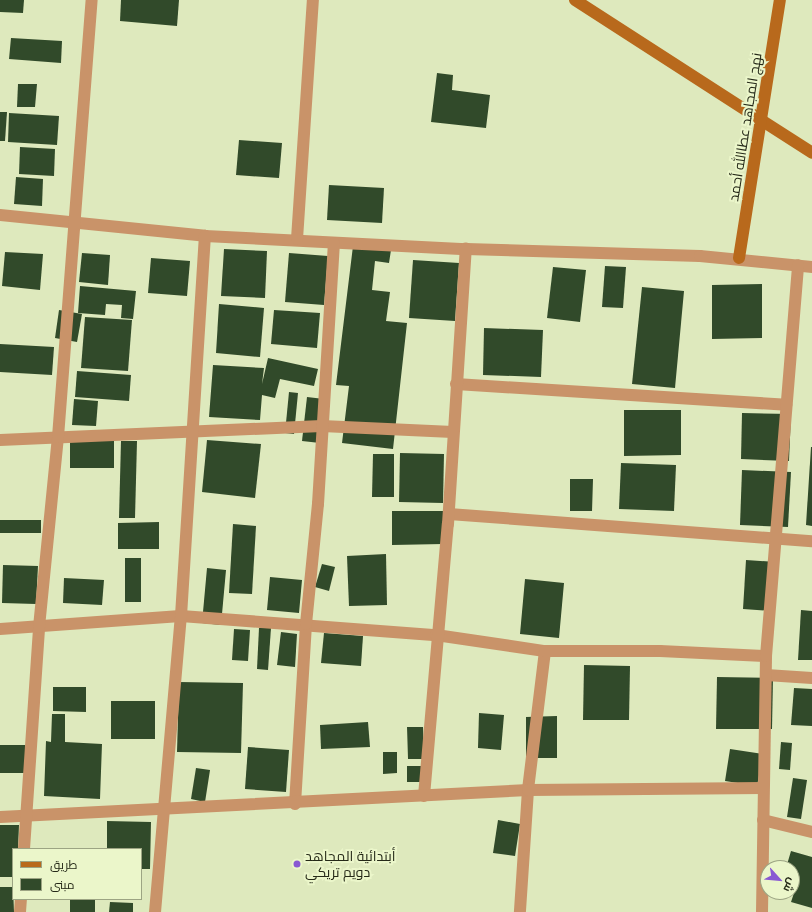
<!DOCTYPE html>
<html>
<head>
<meta charset="utf-8">
<style>
  body { margin:0 }
  #map { position:relative; width:812px; height:912px; overflow:hidden; background:#dee9bd; font-family:"Golos Text",Cairo,sans-serif }
  div>[style] { position:absolute }
  [style*='--x'] { left:calc(var(--x)*1px); top:calc(var(--y)*1px); width:calc(var(--w)*1px); rotate:calc(var(--a)*1deg) }
  .building>* { inset:0; background:#314a2a }
  .street>* { height:12px; margin:-6px; padding:0 6px; transform-origin:6px; border-radius:6px; background:#c99369 }
  .secondary>* { height:12px; margin:-6px; padding:0 6px; transform-origin:6px; border-radius:6px; background:#b8691c }
  .dots>* { width:11px; height:11px; translate:-50% -50%; box-sizing:border-box; border:2px solid #ebf6ca; border-radius:50% }
  span { translate:-50% -50%; white-space:nowrap; text-align:center; line-height:1.15; -webkit-text-stroke:4px #ebf6ca; paint-order:stroke }
  .street-label { font-size:14px; color:#252918 }
  .poi-label { font-size:14px; color:#252918 }
  .left { translate:0 -50%; text-align:left }
  .legend { position:absolute; left:12px; top:848px; width:130px; height:52px; box-sizing:border-box; background:#ebf6ca; border:1px solid #9ca483; margin:0; padding:5px 7px; list-style:none; font-size:12px; color:#252918 }
  .legend li { display:flex; align-items:center; gap:8px; height:20px }
  .legend b { width:20px; border:1px solid #9ca483 }
  .north { position:absolute; left:760px; top:860px; width:40px; height:40px; box-sizing:border-box; background:#ebf6ca; border:1px solid #9ca483; border-radius:50%; rotate:117deg; font-size:11px; font-weight:700; line-height:16px; text-align:center; color:#252918 }
  .north::after { content:''; display:block; margin:auto; width:14px; height:18px; background:#8959d2; clip-path:polygon(50% 0,100% 100%,50% 72%,0 100%) }
</style>
</head>
<body>
<div id="map">
  <div class="building">
    <div style="clip-path:polygon(0 0,24px 0,23px 13px,0 12px)"></div>
    <div style="clip-path:polygon(121px 0,179px 0,177px 26px,120px 21px)"></div>
    <div style="clip-path:polygon(11px 38px,62px 41px,61px 63px,9px 59px)"></div>
    <div style="clip-path:polygon(437px 73px,453px 75px,452px 90px,490px 95px,486px 128px,431px 122px)"></div>
    <div style="clip-path:polygon(18px 84px,37px 84px,35px 107px,17px 107px)"></div>
    <div style="clip-path:polygon(0 112px,7px 112px,5px 141px,0 141px)"></div>
    <div style="clip-path:polygon(9px 113px,59px 116px,57px 145px,8px 142px)"></div>
    <div style="clip-path:polygon(239px 140px,282px 143px,279px 178px,236px 175px)"></div>
    <div style="clip-path:polygon(20px 147px,55px 149px,54px 176px,19px 174px)"></div>
    <div style="clip-path:polygon(16px 177px,43px 179px,42px 206px,14px 204px)"></div>
    <div style="clip-path:polygon(329px 185px,384px 188px,382px 223px,327px 220px)"></div>
    <div style="clip-path:polygon(353px 246px,391px 250px,389px 263px,375px 261px,372px 290px,390px 292px,386px 321px,407px 323px,393px 449px,342px 443px,349px 386px,336px 385px)"></div>
    <div style="clip-path:polygon(224px 249px,267px 251px,265px 298px,221px 296px)"></div>
    <div style="clip-path:polygon(5px 252px,43px 254px,40px 290px,2px 286px)"></div>
    <div style="clip-path:polygon(82px 253px,110px 255px,108px 285px,79px 282px)"></div>
    <div style="clip-path:polygon(289px 253px,328px 256px,324px 305px,285px 302px)"></div>
    <div style="clip-path:polygon(151px 258px,190px 261px,187px 296px,148px 293px)"></div>
    <div style="clip-path:polygon(413px 260px,459px 263px,455px 321px,409px 318px)"></div>
    <div style="clip-path:polygon(605px 266px,626px 267px,623px 308px,602px 307px)"></div>
    <div style="clip-path:polygon(553px 267px,586px 270px,580px 322px,547px 318px)"></div>
    <div style="clip-path:polygon(762px 284px,762px 338px,712px 339px,712px 285px)"></div>
    <div style="clip-path:polygon(80px 286px,136px 291px,133px 319px,121px 318px,122px 305px,106px 304px,105px 315px,78px 313px)"></div>
    <div style="clip-path:polygon(642px 287px,684px 291px,675px 388px,632px 384px)"></div>
    <div style="clip-path:polygon(219px 304px,264px 308px,260px 357px,216px 353px)"></div>
    <div style="clip-path:polygon(59px 310px,82px 314px,77px 342px,55px 338px)"></div>
    <div style="clip-path:polygon(274px 310px,320px 313px,317px 348px,271px 344px)"></div>
    <div style="clip-path:polygon(85px 317px,132px 320px,128px 371px,81px 368px)"></div>
    <div style="clip-path:polygon(484px 328px,543px 330px,541px 377px,483px 375px)"></div>
    <div style="clip-path:polygon(0 344px,54px 347px,52px 375px,0 372px)"></div>
    <div style="clip-path:polygon(268px 358px,318px 369px,314px 386px,280px 379px,275px 398px,262px 395px,260px 420px,209px 417px,213px 365px,264px 368px,262px 384px)"></div>
    <div style="clip-path:polygon(77px 371px,131px 375px,129px 401px,75px 397px)"></div>
    <div style="clip-path:polygon(289px 392px,298px 393px,294px 434px,285px 433px)"></div>
    <div style="clip-path:polygon(307px 397px,324px 399px,320px 443px,302px 441px)"></div>
    <div style="clip-path:polygon(74px 399px,98px 401px,96px 426px,72px 425px)"></div>
    <div style="clip-path:polygon(624px 410px,681px 410px,681px 455px,624px 456px)"></div>
    <div style="clip-path:polygon(742px 413px,791px 414px,789px 461px,741px 459px)"></div>
    <div style="clip-path:polygon(114px 440px,114px 468px,70px 468px,70px 441px)"></div>
    <div style="clip-path:polygon(207px 440px,261px 444px,255px 498px,202px 492px)"></div>
    <div style="clip-path:polygon(121px 441px,137px 441px,135px 518px,119px 518px)"></div>
    <div style="clip-path:polygon(811px 447px,812px 447px,812px 526px,806px 525px)"></div>
    <div style="clip-path:polygon(400px 453px,444px 454px,443px 503px,399px 502px)"></div>
    <div style="clip-path:polygon(373px 454px,394px 454px,394px 497px,372px 497px)"></div>
    <div style="clip-path:polygon(621px 463px,676px 465px,674px 511px,619px 509px)"></div>
    <div style="clip-path:polygon(742px 470px,791px 472px,788px 527px,740px 525px)"></div>
    <div style="clip-path:polygon(570px 479px,593px 479px,592px 511px,570px 511px)"></div>
    <div style="clip-path:polygon(392px 511px,443px 511px,443px 544px,392px 545px)"></div>
    <div style="clip-path:polygon(0 520px,41px 520px,41px 533px,0 533px)"></div>
    <div style="clip-path:polygon(159px 522px,159px 549px,118px 549px,118px 523px)"></div>
    <div style="clip-path:polygon(233px 524px,256px 526px,252px 594px,229px 593px)"></div>
    <div style="clip-path:polygon(386px 554px,387px 605px,349px 606px,347px 556px)"></div>
    <div style="clip-path:polygon(125px 558px,141px 558px,141px 602px,125px 602px)"></div>
    <div style="clip-path:polygon(746px 560px,776px 562px,773px 611px,743px 609px)"></div>
    <div style="clip-path:polygon(322px 564px,335px 567px,329px 591px,315px 587px)"></div>
    <div style="clip-path:polygon(3px 565px,38px 566px,36px 604px,2px 603px)"></div>
    <div style="clip-path:polygon(207px 568px,226px 570px,221px 625px,202px 623px)"></div>
    <div style="clip-path:polygon(270px 577px,302px 580px,299px 613px,267px 610px)"></div>
    <div style="clip-path:polygon(64px 578px,104px 580px,102px 605px,63px 603px)"></div>
    <div style="clip-path:polygon(525px 579px,564px 583px,559px 638px,520px 634px)"></div>
    <div style="clip-path:polygon(801px 610px,812px 611px,812px 660px,798px 660px)"></div>
    <div style="clip-path:polygon(259px 628px,271px 628px,268px 670px,257px 669px)"></div>
    <div style="clip-path:polygon(234px 629px,250px 630px,248px 661px,232px 660px)"></div>
    <div style="clip-path:polygon(281px 632px,297px 634px,295px 667px,277px 665px)"></div>
    <div style="clip-path:polygon(324px 633px,363px 636px,361px 666px,321px 663px)"></div>
    <div style="clip-path:polygon(584px 665px,630px 666px,629px 720px,583px 720px)"></div>
    <div style="clip-path:polygon(717px 677px,773px 678px,772px 729px,716px 729px)"></div>
    <div style="clip-path:polygon(179px 682px,243px 683px,241px 753px,177px 752px)"></div>
    <div style="clip-path:polygon(53px 687px,86px 687px,86px 712px,53px 711px)"></div>
    <div style="clip-path:polygon(794px 688px,812px 689px,812px 726px,791px 725px)"></div>
    <div style="clip-path:polygon(111px 701px,155px 701px,155px 739px,111px 739px)"></div>
    <div style="clip-path:polygon(479px 713px,504px 715px,501px 750px,478px 748px)"></div>
    <div style="clip-path:polygon(52px 714px,65px 714px,65px 742px,102px 744px,100px 799px,44px 796px,46px 741px,51px 742px)"></div>
    <div style="clip-path:polygon(557px 716px,557px 758px,526px 758px,526px 717px)"></div>
    <div style="clip-path:polygon(368px 722px,370px 747px,321px 749px,320px 725px)"></div>
    <div style="clip-path:polygon(407px 727px,423px 727px,424px 759px,408px 759px)"></div>
    <div style="clip-path:polygon(781px 742px,792px 743px,790px 770px,779px 769px)"></div>
    <div style="clip-path:polygon(0 745px,25px 745px,25px 773px,0 773px)"></div>
    <div style="clip-path:polygon(248px 747px,289px 750px,286px 792px,245px 789px)"></div>
    <div style="clip-path:polygon(730px 749px,763px 754px,757px 786px,725px 781px)"></div>
    <div style="clip-path:polygon(383px 752px,397px 752px,397px 773px,383px 774px)"></div>
    <div style="clip-path:polygon(407px 766px,422px 766px,422px 782px,407px 782px)"></div>
    <div style="clip-path:polygon(196px 768px,210px 770px,205px 802px,191px 799px)"></div>
    <div style="clip-path:polygon(793px 778px,807px 780px,801px 819px,787px 817px)"></div>
    <div style="clip-path:polygon(498px 820px,520px 824px,515px 856px,493px 853px)"></div>
    <div style="clip-path:polygon(107px 821px,151px 822px,150px 869px,141px 869px,141px 849px,107px 849px)"></div>
    <div style="clip-path:polygon(0 825px,19px 825px,18px 849px,13px 849px,13px 877px,0 877px)"></div>
    <div style="clip-path:polygon(791px 851px,812px 857px,812px 908px,791px 902px,794px 893px,792px 868px,786px 868px)"></div>
    <div style="clip-path:polygon(0 887px,13px 887px,14px 912px,0 912px)"></div>
    <div style="clip-path:polygon(70px 899px,95px 899px,95px 912px,70px 912px)"></div>
    <div style="clip-path:polygon(110px 902px,133px 903px,133px 912px,109px 912px)"></div>
  </div>
  <div class="street">
    <div style="--x:0;--y:215;--w:206;--a:5.8"></div>
    <div style="--x:205;--y:236;--w:261;--a:2.9"></div>
    <div style="--x:466;--y:249;--w:234;--a:1.7"></div>
    <div style="--x:700;--y:256;--w:113;--a:5.6"></div>
    <div style="--x:297;--y:239;--w:240;--a:-86.2"></div>
    <div style="--x:456;--y:384;--w:331;--a:3.6"></div>
    <div style="--x:0;--y:440;--w:322;--a:-2.5"></div>
    <div style="--x:322;--y:426;--w:131;--a:2.6"></div>
    <div style="--x:449;--y:514;--w:364;--a:4.3"></div>
    <div style="--x:0;--y:629;--w:181;--a:-4.1"></div>
    <div style="--x:181;--y:616;--w:256;--a:4.3"></div>
    <div style="--x:436;--y:635;--w:110;--a:8.4"></div>
    <div style="--x:545;--y:651;--w:140;--a:97"></div>
    <div style="--x:528;--y:790;--w:122;--a:93.8"></div>
    <div style="--x:545;--y:651;--w:115;--a:0"></div>
    <div style="--x:660;--y:651;--w:106;--a:2.7"></div>
    <div style="--x:766;--y:675;--w:46;--a:3.7"></div>
    <div style="--x:424;--y:796;--w:273;--a:-85"></div>
    <div style="--x:448;--y:524;--w:276;--a:-86.3"></div>
    <div style="--x:295;--y:804;--w:180;--a:-86.5"></div>
    <div style="--x:306;--y:624;--w:121;--a:-84.3"></div>
    <div style="--x:318;--y:504;--w:261;--a:-86.5"></div>
    <div style="--x:0;--y:817;--w:529;--a:-2.93"></div>
    <div style="--x:528;--y:790;--w:235;--a:-0.5"></div>
    <div style="--x:763;--y:820;--w:50;--a:13.8"></div>
    <div style="--x:24;--y:849;--w:223;--a:-86.1"></div>
    <div style="--x:39;--y:627;--w:191;--a:-84.3"></div>
    <div style="--x:58;--y:437;--w:438;--a:-85.6"></div>
    <div style="--x:20;--y:912;--w:13;--a:-86"></div>
    <div style="--x:155;--y:912;--w:297;--a:-85"></div>
    <div style="--x:181;--y:616;--w:381;--a:-86.4"></div>
    <div style="--x:762;--y:912;--w:256;--a:-89.1"></div>
    <div style="--x:766;--y:656;--w:392;--a:-85.3"></div>
  </div>
  <div class="secondary">
    <div style="--x:575;--y:0;--w:282;--a:32.8"></div>
    <div style="--x:739;--y:258;--w:261;--a:-81"></div>
  </div>
  <div class="dots">
    <div style="left:297px;top:864px;background:#8959d2"></div>
  </div>
  <div class="street-label">
    <span style="left:745px;top:127px;rotate:-81deg">نهج المجاهد عطاالله أحمد</span>
  </div>
  <div class="poi-label">
    <span class="left" style="left:305px;top:864px">أبتدائية المجاهد<br>دويم تريكي</span>
  </div>
  <ul class="legend">
  <li><b style="height:5px;background:#b8691c"></b>طريق</li>
  <li><b style="height:11px;background:#314a2a"></b>مبنى</li>
  </ul>
  <div class="north">ش</div>
</div>
</body>
</html>
